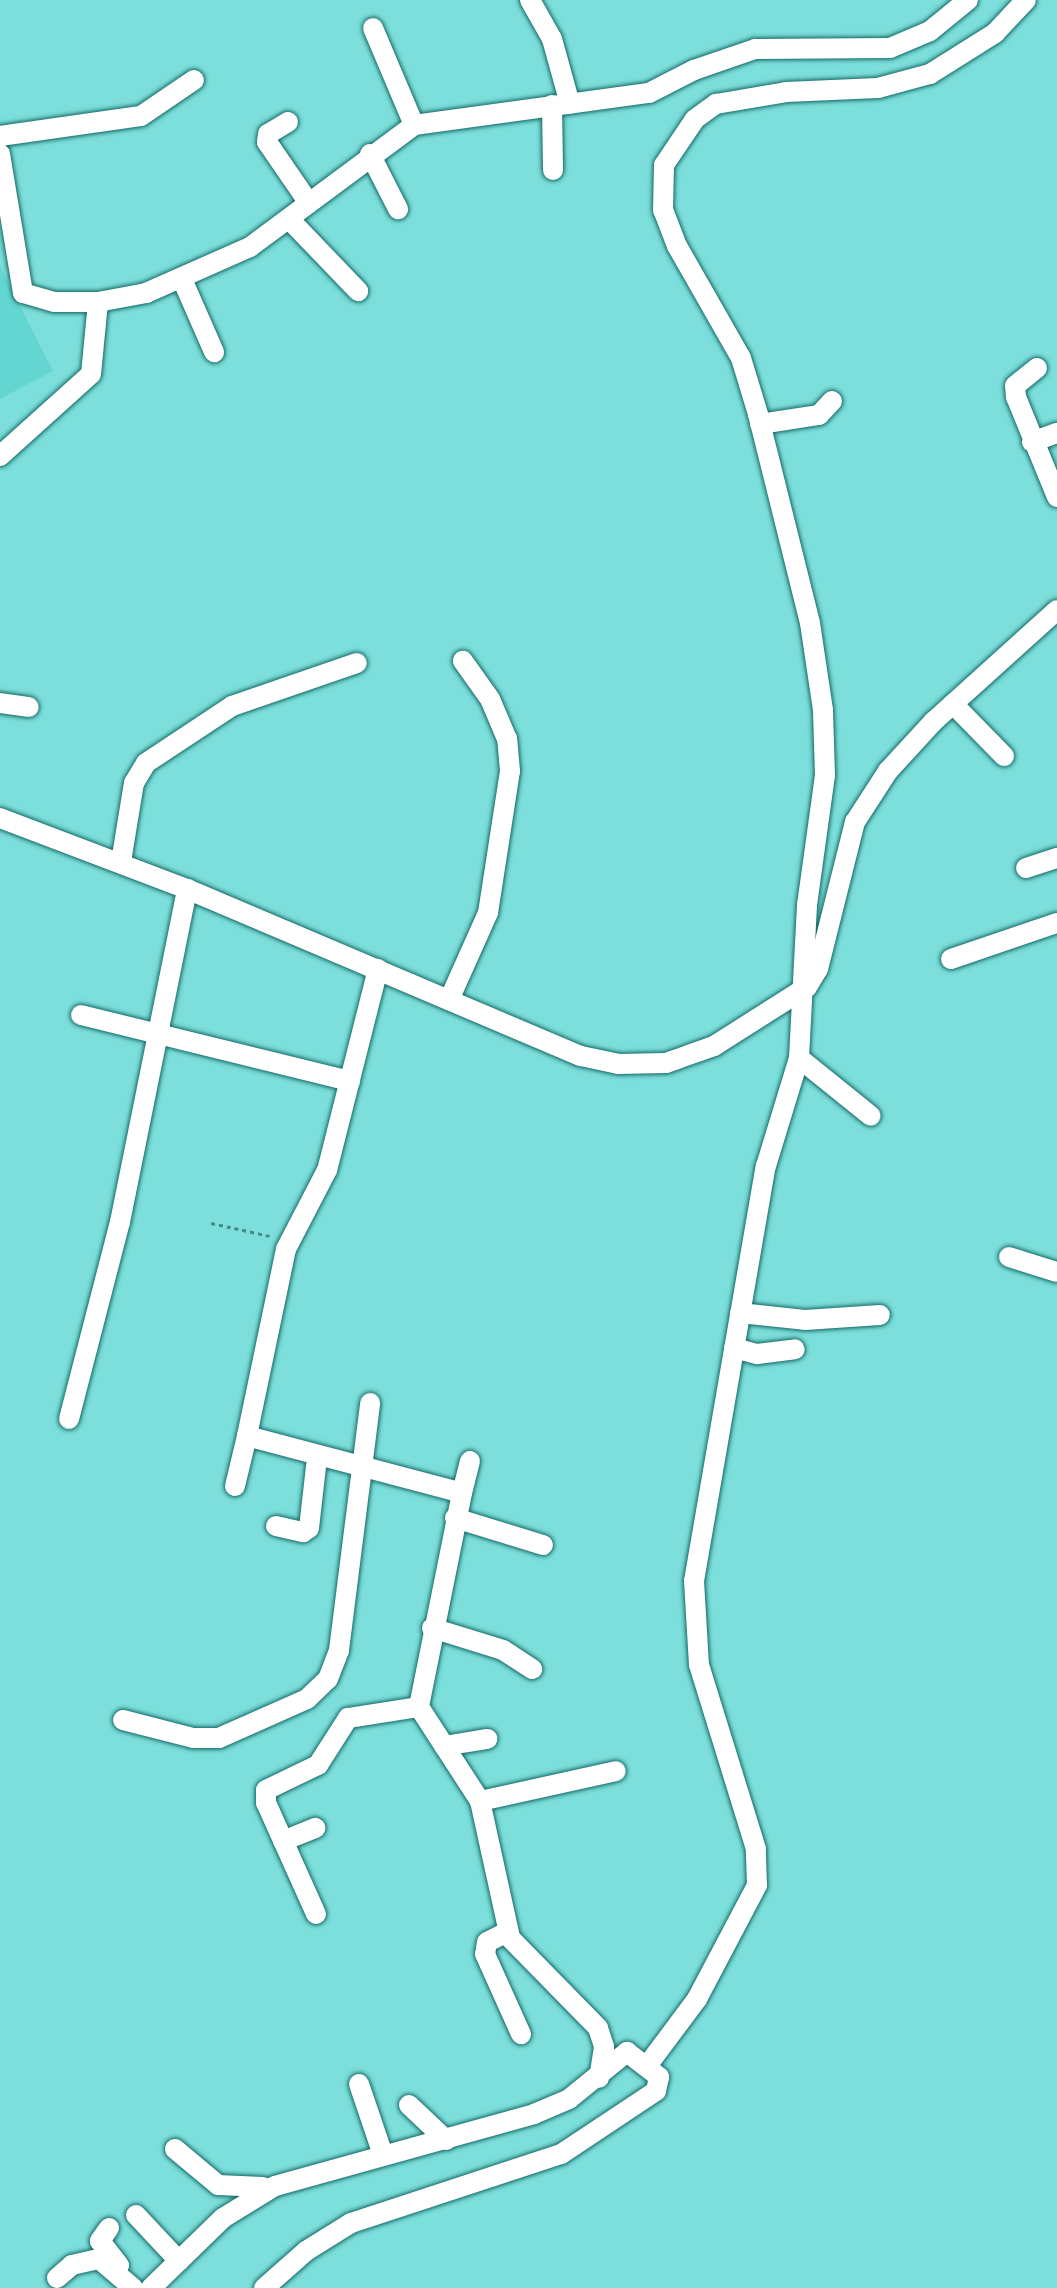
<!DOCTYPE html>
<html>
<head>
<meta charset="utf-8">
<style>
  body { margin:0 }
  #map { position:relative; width:1057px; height:2288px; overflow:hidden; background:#7cdfdb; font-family:"Space Grotesk",sans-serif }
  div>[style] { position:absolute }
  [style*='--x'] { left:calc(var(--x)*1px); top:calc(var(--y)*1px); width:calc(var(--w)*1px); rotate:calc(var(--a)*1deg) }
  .built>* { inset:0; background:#64d6d1 }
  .path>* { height:3px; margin-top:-1.5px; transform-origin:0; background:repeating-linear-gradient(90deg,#458c89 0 4px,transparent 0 8px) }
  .roads { filter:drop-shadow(0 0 2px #156966) drop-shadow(0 0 2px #156966) }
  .minor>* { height:20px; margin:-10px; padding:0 10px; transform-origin:10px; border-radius:10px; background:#fff }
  span { translate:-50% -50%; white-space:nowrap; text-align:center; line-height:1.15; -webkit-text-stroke:6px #8aede8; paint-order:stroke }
</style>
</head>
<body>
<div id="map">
  <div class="built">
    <div style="clip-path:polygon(0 266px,53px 371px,0 399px)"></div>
  </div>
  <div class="path">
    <div style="--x:211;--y:1223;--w:60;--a:12.4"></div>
  </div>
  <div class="roads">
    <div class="minor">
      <div style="--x:530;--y:0;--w:45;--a:60.6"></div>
      <div style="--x:552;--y:39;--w:67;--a:74.5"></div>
      <div style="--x:373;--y:28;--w:105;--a:67.1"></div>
      <div style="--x:552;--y:105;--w:65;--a:89.1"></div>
      <div style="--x:288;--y:122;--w:23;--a:149"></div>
      <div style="--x:268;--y:134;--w:8;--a:97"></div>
      <div style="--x:267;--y:142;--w:74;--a:55.5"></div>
      <div style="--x:0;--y:136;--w:142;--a:-8.1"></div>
      <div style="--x:141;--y:116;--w:64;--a:-34.2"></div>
      <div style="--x:0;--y:154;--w:141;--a:80.6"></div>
      <div style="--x:23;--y:293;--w:33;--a:16"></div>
      <div style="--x:55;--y:302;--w:43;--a:0"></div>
      <div style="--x:98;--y:302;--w:49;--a:-10.6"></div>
      <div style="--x:146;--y:293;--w:114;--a:-23.9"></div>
      <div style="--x:250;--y:247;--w:204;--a:-36.6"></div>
      <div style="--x:414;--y:125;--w:237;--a:-7.8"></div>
      <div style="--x:649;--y:93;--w:51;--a:-27.1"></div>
      <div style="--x:694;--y:70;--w:65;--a:-19"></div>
      <div style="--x:755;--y:49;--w:135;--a:-0.4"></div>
      <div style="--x:890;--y:48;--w:43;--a:-23"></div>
      <div style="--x:930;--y:31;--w:49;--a:-39.2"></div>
      <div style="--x:370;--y:154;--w:62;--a:63"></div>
      <div style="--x:289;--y:219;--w:100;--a:46.2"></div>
      <div style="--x:182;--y:279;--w:80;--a:66.3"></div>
      <div style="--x:1037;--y:368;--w:28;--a:141"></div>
      <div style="--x:1015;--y:386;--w:11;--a:85"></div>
      <div style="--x:1016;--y:397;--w:108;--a:67.7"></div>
      <div style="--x:760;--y:424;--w:60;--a:-8.7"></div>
      <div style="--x:819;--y:415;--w:19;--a:-47"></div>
      <div style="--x:1032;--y:442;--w:27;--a:-20"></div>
      <div style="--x:0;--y:456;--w:122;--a:-42"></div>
      <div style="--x:91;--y:374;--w:72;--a:-84.4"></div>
      <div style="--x:0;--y:703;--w:29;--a:8"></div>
      <div style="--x:953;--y:704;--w:73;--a:45.6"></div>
      <div style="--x:0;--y:818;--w:200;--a:20.8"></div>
      <div style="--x:187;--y:889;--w:428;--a:23"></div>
      <div style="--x:581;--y:1056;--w:38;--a:12"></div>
      <div style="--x:618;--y:1064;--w:48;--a:-1.2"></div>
      <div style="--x:666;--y:1063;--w:51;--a:-19.5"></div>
      <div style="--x:714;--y:1046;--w:110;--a:-32.4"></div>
      <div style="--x:807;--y:987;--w:21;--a:-59"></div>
      <div style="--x:818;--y:969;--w:152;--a:-75.9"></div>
      <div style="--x:855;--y:822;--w:61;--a:-57.1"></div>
      <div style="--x:888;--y:771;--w:67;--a:-47.4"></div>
      <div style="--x:933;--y:722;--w:167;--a:-42.1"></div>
      <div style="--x:121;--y:862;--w:80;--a:-80.7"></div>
      <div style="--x:134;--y:783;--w:23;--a:-59"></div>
      <div style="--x:146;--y:763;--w:103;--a:-33.5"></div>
      <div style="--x:232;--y:706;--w:132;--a:-19"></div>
      <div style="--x:1026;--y:868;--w:33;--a:-18"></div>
      <div style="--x:951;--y:959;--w:112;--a:-18.8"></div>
      <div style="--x:378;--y:969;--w:207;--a:104.2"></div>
      <div style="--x:327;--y:1170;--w:89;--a:117.4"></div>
      <div style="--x:286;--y:1249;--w:191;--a:101.8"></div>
      <div style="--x:247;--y:1436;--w:222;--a:14.8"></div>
      <div style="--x:462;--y:1493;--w:218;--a:101.4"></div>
      <div style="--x:419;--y:1707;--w:112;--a:57"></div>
      <div style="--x:480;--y:1801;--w:140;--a:77.6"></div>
      <div style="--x:510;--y:1938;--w:126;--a:45.6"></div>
      <div style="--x:598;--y:2028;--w:20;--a:72"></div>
      <div style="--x:604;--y:2047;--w:31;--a:99"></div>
      <div style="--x:449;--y:1000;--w:95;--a:-65.9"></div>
      <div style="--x:488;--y:913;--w:144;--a:-81.2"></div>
      <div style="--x:510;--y:771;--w:32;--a:-95"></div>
      <div style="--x:507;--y:739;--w:43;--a:-113"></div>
      <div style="--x:490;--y:699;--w:47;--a:-125.4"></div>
      <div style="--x:81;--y:1015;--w:277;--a:13.8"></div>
      <div style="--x:799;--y:1058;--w:92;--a:38.9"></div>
      <div style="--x:1009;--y:1257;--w:50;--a:17.4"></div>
      <div style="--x:740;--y:1313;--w:65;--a:6.1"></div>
      <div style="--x:805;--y:1320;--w:75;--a:-3.8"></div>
      <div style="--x:734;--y:1348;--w:24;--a:15"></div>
      <div style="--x:757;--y:1354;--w:38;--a:-7"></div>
      <div style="--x:69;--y:1419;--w:203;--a:-75.5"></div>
      <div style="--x:120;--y:1222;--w:340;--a:-78.6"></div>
      <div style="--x:235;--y:1486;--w:51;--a:-76.5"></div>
      <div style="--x:462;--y:1493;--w:33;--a:-76"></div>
      <div style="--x:455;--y:1518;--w:92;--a:17.1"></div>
      <div style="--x:276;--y:1526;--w:28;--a:13"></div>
      <div style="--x:303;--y:1532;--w:7;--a:-34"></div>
      <div style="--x:309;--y:1528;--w:70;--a:-83.5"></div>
      <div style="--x:432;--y:1628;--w:74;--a:17.2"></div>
      <div style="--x:503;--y:1650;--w:35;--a:33"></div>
      <div style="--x:123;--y:1720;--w:72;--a:14.4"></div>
      <div style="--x:193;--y:1738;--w:26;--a:0"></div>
      <div style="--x:219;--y:1738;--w:96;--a:-23.9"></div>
      <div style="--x:307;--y:1699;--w:29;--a:-44"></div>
      <div style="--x:328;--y:1679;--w:31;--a:-69"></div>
      <div style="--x:339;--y:1650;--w:249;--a:-82.8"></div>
      <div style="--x:444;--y:1746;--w:44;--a:-9.2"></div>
      <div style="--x:480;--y:1801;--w:139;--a:-12.4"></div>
      <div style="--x:283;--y:1841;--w:35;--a:-22"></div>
      <div style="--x:316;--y:1914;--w:122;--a:-114.2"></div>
      <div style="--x:266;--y:1803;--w:13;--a:-90"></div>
      <div style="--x:266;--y:1790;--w:58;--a:-25.7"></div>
      <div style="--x:318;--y:1765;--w:56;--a:-57.4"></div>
      <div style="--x:348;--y:1718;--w:72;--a:-8.8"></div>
      <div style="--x:507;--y:1932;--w:22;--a:153"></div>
      <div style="--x:487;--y:1942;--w:12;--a:99"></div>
      <div style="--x:485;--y:1954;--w:88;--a:65.8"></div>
      <div style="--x:647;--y:2066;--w:84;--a:-53.3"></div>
      <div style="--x:697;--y:1999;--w:129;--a:-62.2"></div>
      <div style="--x:757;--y:1885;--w:36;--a:-92"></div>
      <div style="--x:756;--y:1849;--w:193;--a:-107.2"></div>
      <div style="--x:699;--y:1665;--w:84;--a:-93.4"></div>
      <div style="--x:694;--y:1581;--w:421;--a:-80.2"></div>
      <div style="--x:766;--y:1166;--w:113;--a:-73"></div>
      <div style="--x:799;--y:1058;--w:153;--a:-87"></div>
      <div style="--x:807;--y:905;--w:131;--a:-82.1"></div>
      <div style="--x:825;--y:775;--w:65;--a:-91.8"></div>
      <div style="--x:823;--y:710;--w:88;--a:-98.5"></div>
      <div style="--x:810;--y:623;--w:215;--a:-104"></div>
      <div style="--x:758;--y:414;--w:59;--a:-106.9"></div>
      <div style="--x:741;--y:358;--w:129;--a:-119.7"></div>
      <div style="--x:677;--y:246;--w:39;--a:-111"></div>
      <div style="--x:663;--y:210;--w:45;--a:-88.7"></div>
      <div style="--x:664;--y:165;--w:55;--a:-56"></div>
      <div style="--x:695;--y:119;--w:26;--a:-36"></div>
      <div style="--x:716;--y:104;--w:71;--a:-9.7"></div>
      <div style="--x:786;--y:92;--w:92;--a:-2.5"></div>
      <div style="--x:878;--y:88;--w:54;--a:-15.1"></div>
      <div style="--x:930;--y:74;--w:77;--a:-32.2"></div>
      <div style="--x:995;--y:33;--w:45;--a:-46.8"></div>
      <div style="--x:359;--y:2084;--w:75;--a:71.3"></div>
      <div style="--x:409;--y:2105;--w:51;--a:43.4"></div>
      <div style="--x:175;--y:2149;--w:56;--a:39.9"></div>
      <div style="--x:218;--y:2185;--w:45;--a:2.5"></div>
      <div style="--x:136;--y:2215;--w:63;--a:46.9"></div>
      <div style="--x:109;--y:2228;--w:16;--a:125"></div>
      <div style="--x:100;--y:2241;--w:31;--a:52"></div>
      <div style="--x:57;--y:2278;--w:20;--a:-41"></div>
      <div style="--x:72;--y:2265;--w:28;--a:-13"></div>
      <div style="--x:99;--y:2259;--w:45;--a:40.5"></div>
      <div style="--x:151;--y:2288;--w:100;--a:-44.2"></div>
      <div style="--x:223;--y:2218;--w:61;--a:-31.6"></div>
      <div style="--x:275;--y:2186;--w:269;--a:-15.5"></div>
      <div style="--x:534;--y:2114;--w:38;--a:-23"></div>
      <div style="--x:569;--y:2099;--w:75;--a:-39"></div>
      <div style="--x:627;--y:2052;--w:41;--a:38"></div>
      <div style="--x:659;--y:2077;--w:14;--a:102"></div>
      <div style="--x:656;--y:2091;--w:114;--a:146.4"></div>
      <div style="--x:561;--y:2154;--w:221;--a:161.8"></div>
      <div style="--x:351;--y:2223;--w:53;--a:148.1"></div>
      <div style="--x:306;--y:2251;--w:56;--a:138.6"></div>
    </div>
  </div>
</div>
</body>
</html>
